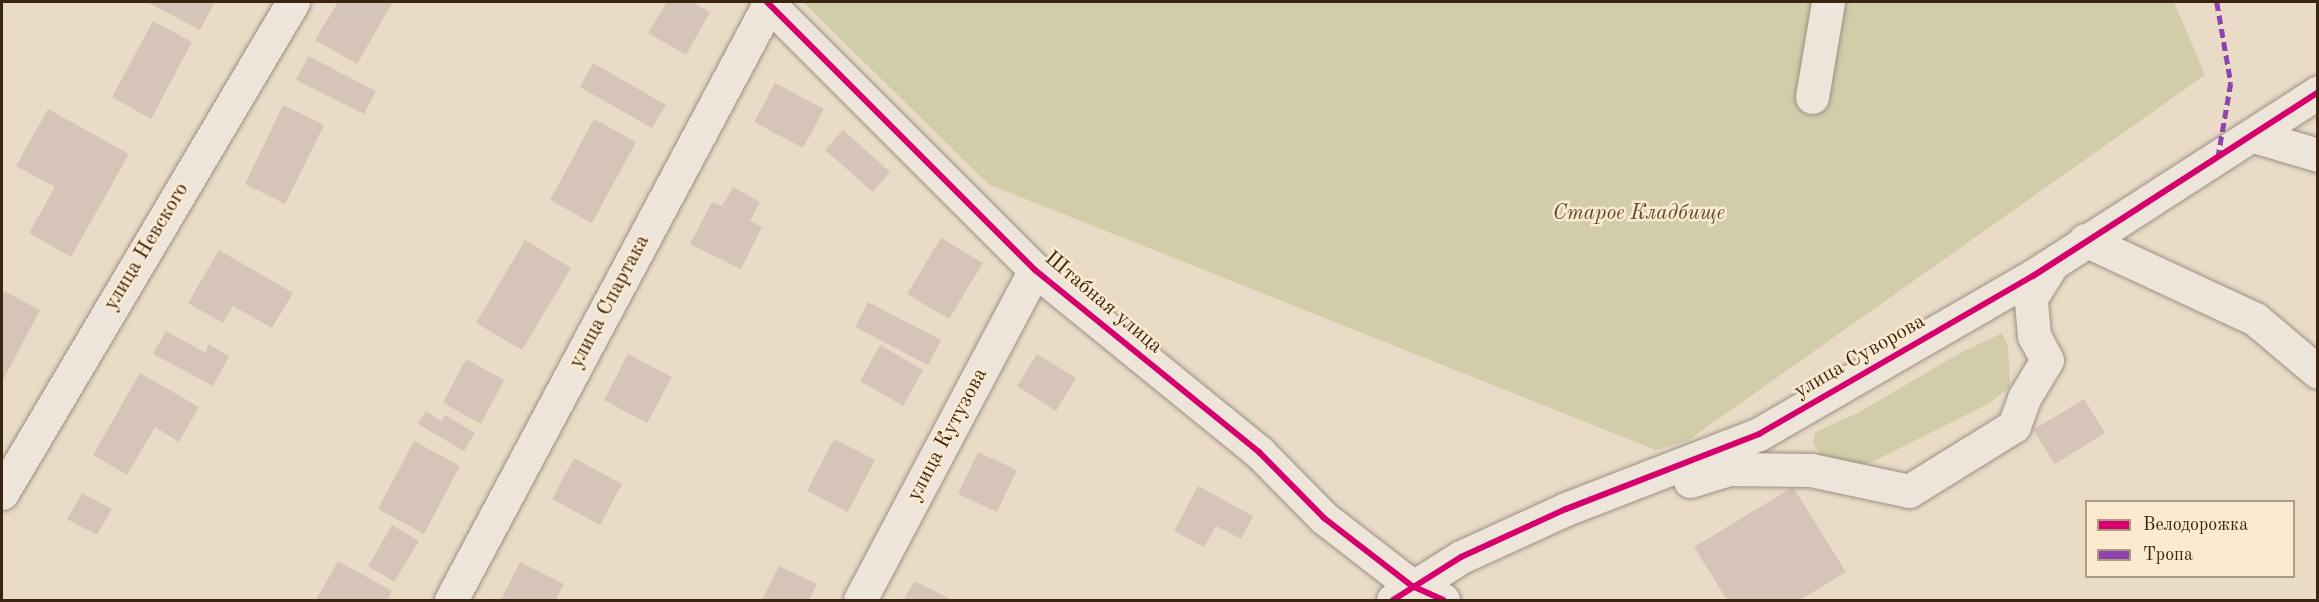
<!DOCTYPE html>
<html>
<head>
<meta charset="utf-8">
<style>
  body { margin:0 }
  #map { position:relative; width:2319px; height:602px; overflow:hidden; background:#eadbc6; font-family:"Old Standard TT",serif }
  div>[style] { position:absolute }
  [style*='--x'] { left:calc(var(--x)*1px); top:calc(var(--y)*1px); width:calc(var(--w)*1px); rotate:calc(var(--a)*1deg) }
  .green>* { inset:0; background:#d1cda8 }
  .building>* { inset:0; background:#d7c4b8 }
  .roads { filter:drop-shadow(0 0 2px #9b9082) drop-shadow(0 0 2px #9b9082) }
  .minor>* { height:33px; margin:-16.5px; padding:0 16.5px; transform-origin:16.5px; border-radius:16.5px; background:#ede5da }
  .quiet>* { height:4.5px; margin-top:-2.25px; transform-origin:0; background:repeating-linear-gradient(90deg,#8e44ad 0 9px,transparent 0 13.5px) }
  .cycleway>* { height:6px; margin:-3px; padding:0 3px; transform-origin:3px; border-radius:3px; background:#d6006c }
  span { translate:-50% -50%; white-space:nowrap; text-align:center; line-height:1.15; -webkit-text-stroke:5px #fbe9d0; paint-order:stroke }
  .park-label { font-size:21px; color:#5b4c30; font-style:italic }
  .street-label { font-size:21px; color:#3b2510 }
  .frame { position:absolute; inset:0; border:3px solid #3b2510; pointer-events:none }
  .legend { position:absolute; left:2085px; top:500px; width:210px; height:78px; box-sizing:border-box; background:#fbe9d0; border:2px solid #ae9b83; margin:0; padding:8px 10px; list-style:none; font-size:18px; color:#3b2510 }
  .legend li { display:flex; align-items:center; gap:12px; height:30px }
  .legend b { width:30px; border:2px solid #ae9b83 }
</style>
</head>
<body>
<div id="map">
  <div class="green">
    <div style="clip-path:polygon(803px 2px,2174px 2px,2205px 75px,1687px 441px,1656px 450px,988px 184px)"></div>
    <div style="clip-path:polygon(2002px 333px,2008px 346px,2010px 387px,1988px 404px,1862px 467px,1822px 457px,1813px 443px,1815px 432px,1858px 413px,1960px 353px)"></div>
  </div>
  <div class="building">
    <div style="clip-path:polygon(147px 2px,215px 2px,200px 30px)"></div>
    <div style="clip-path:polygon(338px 2px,393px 2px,357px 64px,315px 40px)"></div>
    <div style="clip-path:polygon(667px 2px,692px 2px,710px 12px,686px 55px,648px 33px)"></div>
    <div style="clip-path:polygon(153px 21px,192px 42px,151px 119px,112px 97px)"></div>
    <div style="clip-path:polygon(308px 56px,376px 91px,364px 114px,296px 80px)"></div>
    <div style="clip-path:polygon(593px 63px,666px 105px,652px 128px,580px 87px)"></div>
    <div style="clip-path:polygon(775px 83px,824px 109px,803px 148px,754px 122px)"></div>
    <div style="clip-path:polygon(283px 105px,324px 125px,285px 204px,245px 184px)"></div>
    <div style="clip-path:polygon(48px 109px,129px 154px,71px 257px,29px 233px,55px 187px,16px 166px)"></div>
    <div style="clip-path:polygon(594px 119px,636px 142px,592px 223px,550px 200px)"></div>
    <div style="clip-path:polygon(843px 130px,890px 172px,873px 192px,825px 150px)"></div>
    <div style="clip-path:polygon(733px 187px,760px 202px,750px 221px,762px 227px,741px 269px,690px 244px,712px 202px,722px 206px)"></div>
    <div style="clip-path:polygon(941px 238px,983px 263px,949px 319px,907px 294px)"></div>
    <div style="clip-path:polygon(525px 240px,571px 268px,522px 350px,476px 323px)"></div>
    <div style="clip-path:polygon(219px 250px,293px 293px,272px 328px,233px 306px,223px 323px,188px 303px)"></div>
    <div style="clip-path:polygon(4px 291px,40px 310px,2px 382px,2px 295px)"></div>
    <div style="clip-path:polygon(868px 302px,941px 340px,928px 365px,855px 327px)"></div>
    <div style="clip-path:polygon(166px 331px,206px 353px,208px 344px,229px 356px,213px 386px,153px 354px)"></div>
    <div style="clip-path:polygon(880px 345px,923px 370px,903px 406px,860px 381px)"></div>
    <div style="clip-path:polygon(628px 354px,672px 377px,647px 423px,604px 400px)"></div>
    <div style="clip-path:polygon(1037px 354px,1076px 378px,1056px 411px,1017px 386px)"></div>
    <div style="clip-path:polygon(466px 359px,504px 380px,481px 424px,443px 403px)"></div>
    <div style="clip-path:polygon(140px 373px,199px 407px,179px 442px,155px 427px,127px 475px,93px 455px)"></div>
    <div style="clip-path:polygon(2084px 399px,2105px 433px,2055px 464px,2033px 430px)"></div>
    <div style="clip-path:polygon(426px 411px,441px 421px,445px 415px,475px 433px,464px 451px,418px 424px)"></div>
    <div style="clip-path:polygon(834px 439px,875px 460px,848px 512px,807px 491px)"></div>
    <div style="clip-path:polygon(414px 441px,460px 466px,424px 534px,378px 509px)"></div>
    <div style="clip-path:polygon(978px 452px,1017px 470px,997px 512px,958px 494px)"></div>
    <div style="clip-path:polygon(574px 458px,622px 484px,600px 525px,552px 499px)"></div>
    <div style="clip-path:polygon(1198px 486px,1253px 516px,1241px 539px,1216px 526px,1204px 547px,1174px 531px)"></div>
    <div style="clip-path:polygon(1793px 487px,1846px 572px,1800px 600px,1727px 600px,1694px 547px)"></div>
    <div style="clip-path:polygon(82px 493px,112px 509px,97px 535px,67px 519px)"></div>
    <div style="clip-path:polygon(392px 525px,419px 541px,394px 582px,368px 566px)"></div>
    <div style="clip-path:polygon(338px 561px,392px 591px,387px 600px,316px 600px)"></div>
    <div style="clip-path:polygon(520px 562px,564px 584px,556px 600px,501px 600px)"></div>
    <div style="clip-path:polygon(779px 566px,817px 584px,809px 600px,762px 600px)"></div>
    <div style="clip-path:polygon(914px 581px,953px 600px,904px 600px)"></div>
  </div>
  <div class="roads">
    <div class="minor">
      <div style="--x:767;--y:2;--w:379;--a:45"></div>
      <div style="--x:1035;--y:270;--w:289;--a:39.1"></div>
      <div style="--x:1259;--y:452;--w:93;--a:45.4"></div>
      <div style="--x:1324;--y:518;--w:111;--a:37.7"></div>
      <div style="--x:1412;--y:586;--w:34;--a:24"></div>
      <div style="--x:1812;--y:97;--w:96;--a:-80.4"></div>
      <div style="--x:2254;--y:136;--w:67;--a:16.5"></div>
      <div style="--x:2085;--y:240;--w:187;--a:24.9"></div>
      <div style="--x:2255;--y:319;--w:82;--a:40.1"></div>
      <div style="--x:1690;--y:481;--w:41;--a:-17.1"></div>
      <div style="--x:1729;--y:469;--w:82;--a:0.7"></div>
      <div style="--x:1811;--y:470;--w:100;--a:12.1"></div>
      <div style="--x:1909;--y:491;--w:123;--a:-31.8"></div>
      <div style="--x:2014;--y:426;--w:30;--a:-70"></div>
      <div style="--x:2024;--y:398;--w:44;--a:-58.8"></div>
      <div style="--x:2047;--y:360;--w:27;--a:-118"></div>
      <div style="--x:2034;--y:336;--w:38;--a:-95"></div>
      <div style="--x:2031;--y:298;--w:40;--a:-58"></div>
      <div style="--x:2;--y:493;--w:571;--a:-59.35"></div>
      <div style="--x:451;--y:600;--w:676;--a:-61.92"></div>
      <div style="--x:860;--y:600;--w:374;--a:-62.1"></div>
      <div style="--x:1393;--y:600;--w:80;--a:-32.3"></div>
      <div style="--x:1461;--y:557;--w:115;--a:-24.6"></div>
      <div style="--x:1566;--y:509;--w:207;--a:-21.2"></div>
      <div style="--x:1759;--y:434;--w:316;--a:-30"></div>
      <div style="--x:2033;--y:276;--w:339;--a:-32.8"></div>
    </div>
  </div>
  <div class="quiet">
    <div style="--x:2217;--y:2;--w:82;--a:80.2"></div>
    <div style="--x:2231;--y:83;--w:76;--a:99.8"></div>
  </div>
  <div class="cycleway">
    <div style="--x:767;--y:2;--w:379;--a:45"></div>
    <div style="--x:1035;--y:270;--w:289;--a:39.1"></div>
    <div style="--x:1259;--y:452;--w:93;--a:45.4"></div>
    <div style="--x:1324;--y:518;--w:111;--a:37.7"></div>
    <div style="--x:1412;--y:586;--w:34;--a:24"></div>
    <div style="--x:1393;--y:600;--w:80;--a:-32.3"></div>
    <div style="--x:1461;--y:557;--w:115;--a:-24.6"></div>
    <div style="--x:1566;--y:509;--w:207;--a:-21.2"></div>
    <div style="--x:1759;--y:434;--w:316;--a:-30"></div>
    <div style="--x:2033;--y:276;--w:339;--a:-32.8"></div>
  </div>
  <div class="park-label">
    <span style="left:1639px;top:214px">Старое Кладбище</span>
  </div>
  <div class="street-label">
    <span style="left:147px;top:247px;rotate:-59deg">улица Невского</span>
    <span style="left:610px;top:302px;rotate:-62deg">улица Спартака</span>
    <span style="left:1103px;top:303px;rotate:40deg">Штабная улица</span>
    <span style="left:1860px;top:357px;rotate:-30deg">улица Суворова</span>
    <span style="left:948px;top:435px;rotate:-62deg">улица Кутузова</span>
  </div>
  <div class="frame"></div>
  <ul class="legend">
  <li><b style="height:8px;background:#d6006c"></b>Велодорожка</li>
  <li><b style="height:8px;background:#8e44ad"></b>Тропа</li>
  </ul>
</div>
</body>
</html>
